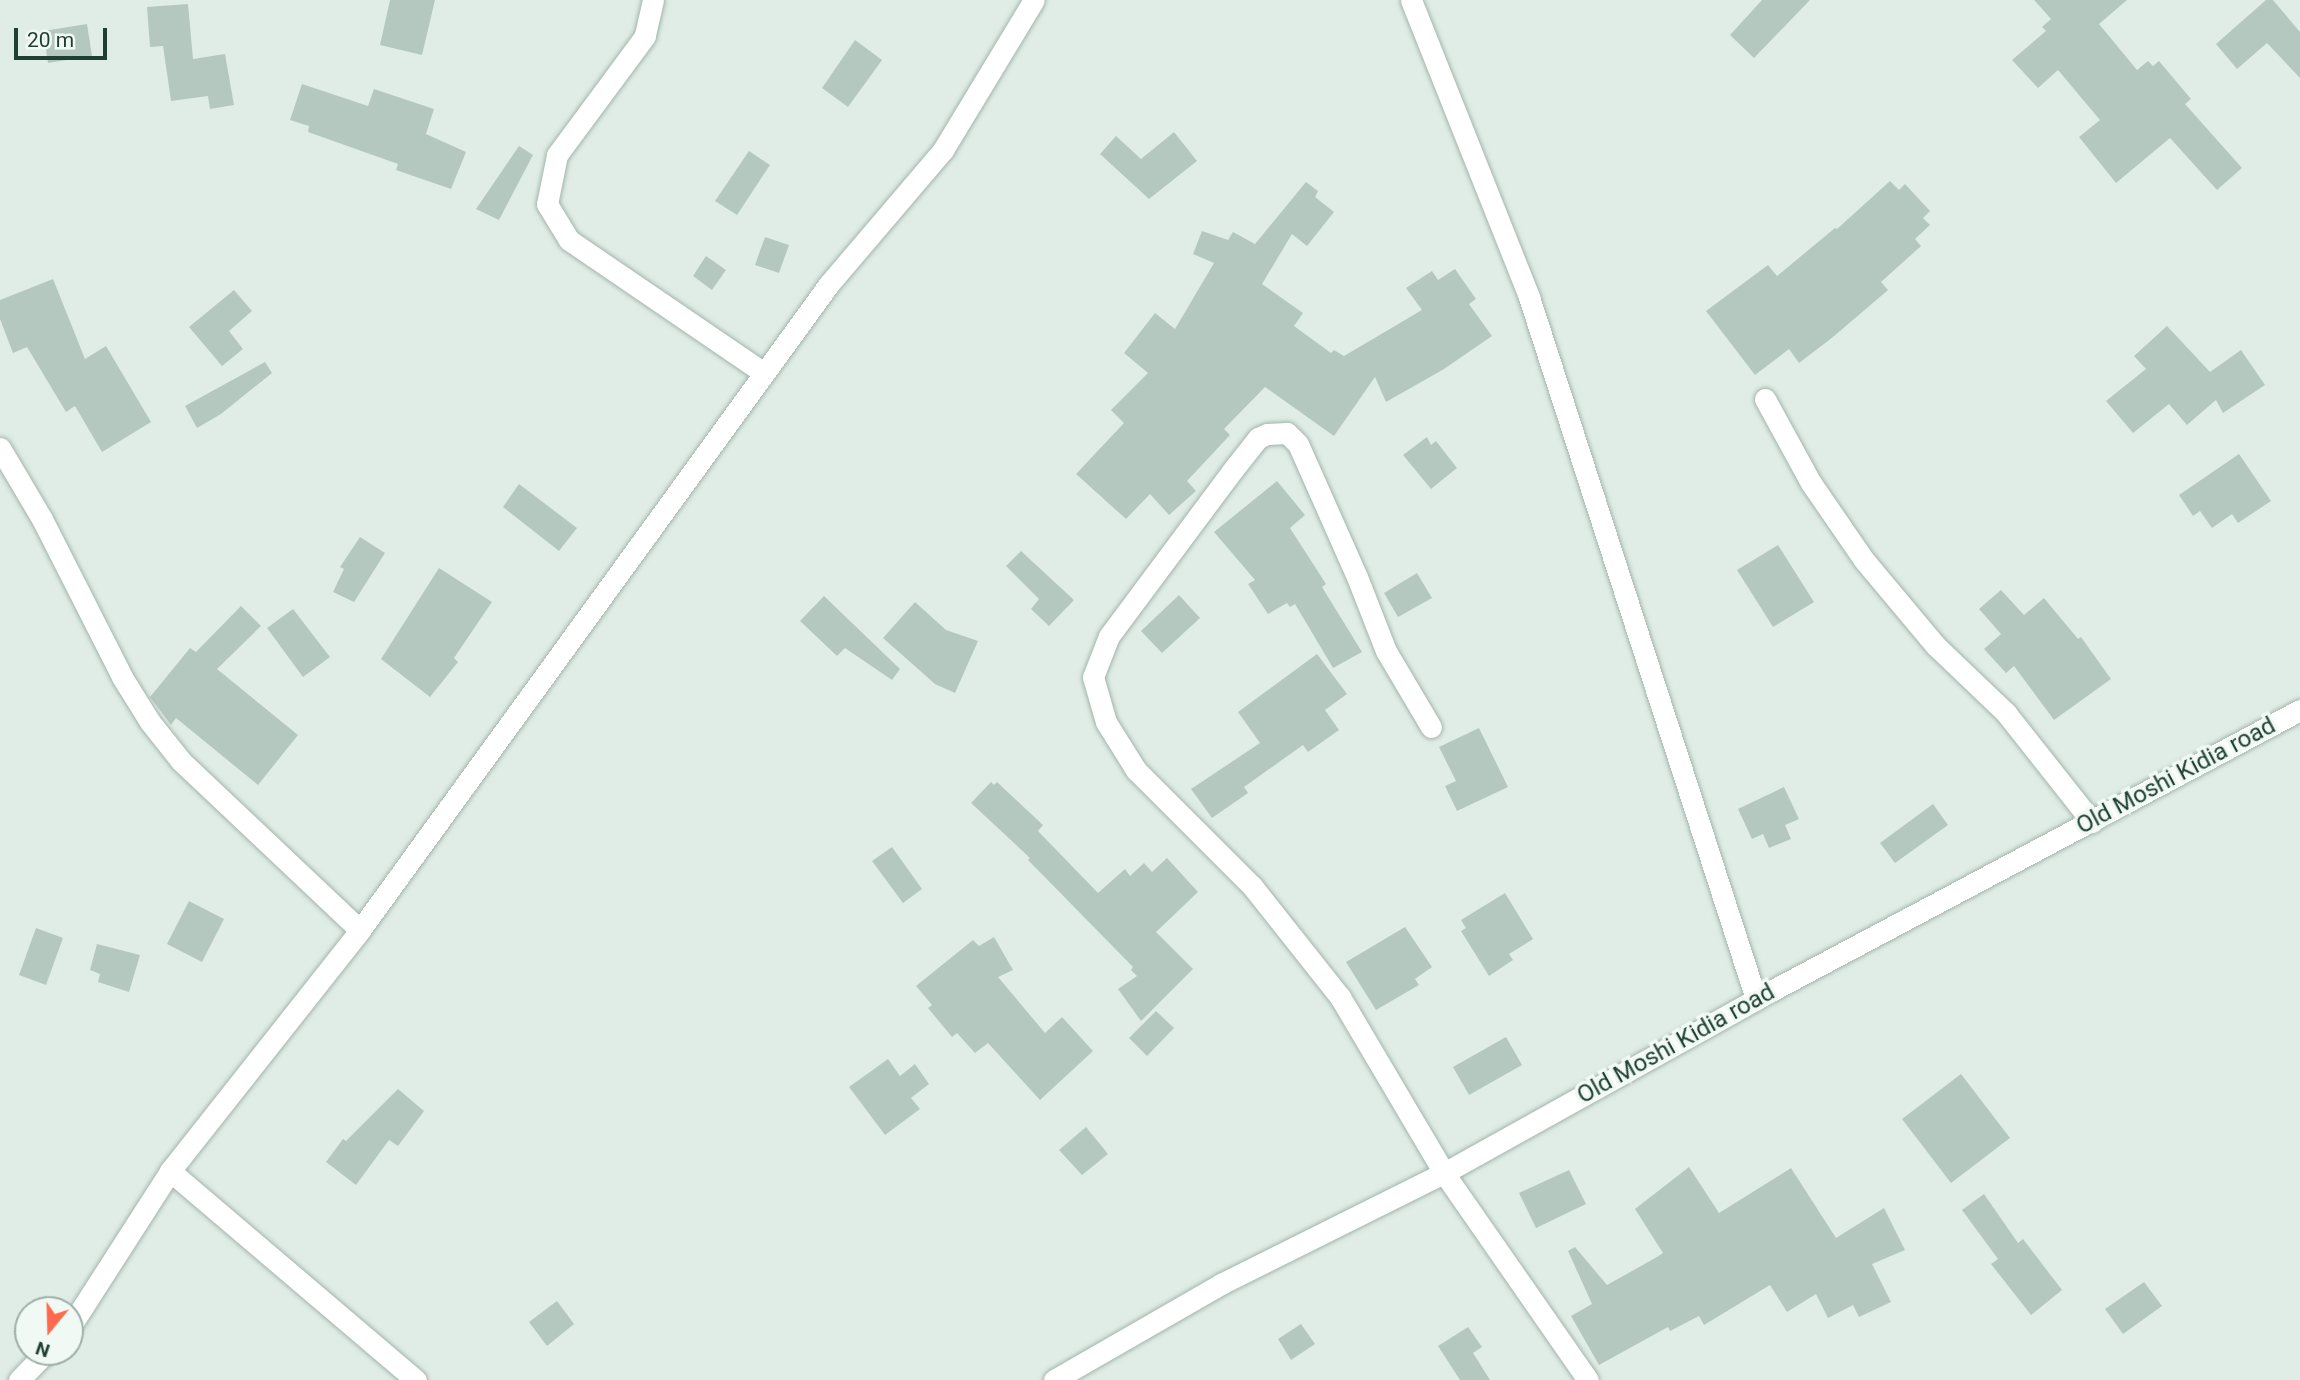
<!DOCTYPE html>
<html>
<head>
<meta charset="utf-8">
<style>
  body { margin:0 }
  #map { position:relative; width:2300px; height:1380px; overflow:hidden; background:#e0ede6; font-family:Roboto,sans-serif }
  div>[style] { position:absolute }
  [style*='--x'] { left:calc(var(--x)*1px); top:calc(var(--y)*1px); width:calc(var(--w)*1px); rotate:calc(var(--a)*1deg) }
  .building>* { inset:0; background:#b5c8bf }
  .roads { filter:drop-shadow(0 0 2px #a2b5ad) drop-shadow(0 0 2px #a2b5ad) }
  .minor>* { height:21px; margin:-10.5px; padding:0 10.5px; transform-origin:10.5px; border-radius:10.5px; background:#fff }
  .tertiary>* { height:21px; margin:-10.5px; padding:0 10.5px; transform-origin:10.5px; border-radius:10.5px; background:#fff }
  span { translate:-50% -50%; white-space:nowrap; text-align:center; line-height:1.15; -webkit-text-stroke:7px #f1f9f4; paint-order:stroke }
  .street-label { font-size:24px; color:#1f3f34 }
  .north { position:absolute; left:14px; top:1296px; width:70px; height:70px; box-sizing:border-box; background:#f1f9f4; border:2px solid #9dafa7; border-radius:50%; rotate:199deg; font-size:19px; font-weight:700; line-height:28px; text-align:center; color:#1f3f34 }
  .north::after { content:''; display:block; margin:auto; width:24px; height:32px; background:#ff6a4c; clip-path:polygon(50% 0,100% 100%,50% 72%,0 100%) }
  .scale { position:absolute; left:14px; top:28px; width:93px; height:32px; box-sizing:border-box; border:4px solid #1f3f34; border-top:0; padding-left:9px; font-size:21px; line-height:24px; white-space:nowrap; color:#1f3f34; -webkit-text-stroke:5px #f1f9f4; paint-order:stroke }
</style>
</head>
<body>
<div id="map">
  <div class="building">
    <div style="clip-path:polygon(390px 0,435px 0,422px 55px,380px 45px)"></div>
    <div style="clip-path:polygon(1762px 0,1810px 0,1754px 58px,1730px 35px)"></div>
    <div style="clip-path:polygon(2034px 0,2127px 0,2099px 24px,2137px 70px,2148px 61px,2153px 66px,2159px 61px,2191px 99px,2185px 104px,2242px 168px,2217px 190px,2170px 138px,2116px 183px,2079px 137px,2100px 120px,2058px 70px,2038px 88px,2012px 60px,2046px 31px,2042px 27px,2051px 19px)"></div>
    <div style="clip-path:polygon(2266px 0,2273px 0,2300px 32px,2300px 78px,2267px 43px,2237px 69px,2216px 44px)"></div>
    <div style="clip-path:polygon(188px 4px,193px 59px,225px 54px,234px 105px,210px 109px,208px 96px,171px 101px,163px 46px,150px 47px,147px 7px)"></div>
    <div style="clip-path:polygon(87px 24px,92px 56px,48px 63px,43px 31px)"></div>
    <div style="clip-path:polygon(855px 40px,882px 60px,848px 107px,822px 88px)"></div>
    <div style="clip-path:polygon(302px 84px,368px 106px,374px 89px,434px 109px,426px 134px,466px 152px,451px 189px,396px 170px,398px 164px,308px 132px,309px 126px,290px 120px)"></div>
    <div style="clip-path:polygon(1174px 132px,1197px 161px,1149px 199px,1100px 154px,1116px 136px,1141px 159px)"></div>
    <div style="clip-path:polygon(519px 146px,533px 155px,499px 220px,476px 209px)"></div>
    <div style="clip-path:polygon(749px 151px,770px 165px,737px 215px,715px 201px)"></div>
    <div style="clip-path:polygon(1890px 181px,1899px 190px,1905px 184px,1930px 211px,1923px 218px,1930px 225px,1915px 239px,1921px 246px,1881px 282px,1888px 290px,1833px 337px,1799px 363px,1789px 349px,1755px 375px,1706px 311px,1768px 265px,1777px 276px,1835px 228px,1837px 229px)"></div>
    <div style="clip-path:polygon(1306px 182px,1318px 191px,1315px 197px,1334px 212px,1307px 246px,1292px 234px,1262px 284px,1303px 313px,1294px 326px,1331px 353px,1334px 350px,1344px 356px,1422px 310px,1406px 288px,1432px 271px,1438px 280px,1455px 269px,1476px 299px,1469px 304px,1492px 336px,1444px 369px,1386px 402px,1375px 377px,1334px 436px,1265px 387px,1224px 429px,1230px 435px,1187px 481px,1196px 491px,1169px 515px,1150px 494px,1126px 519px,1076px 474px,1124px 423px,1111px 410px,1148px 373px,1124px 353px,1155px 313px,1175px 329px,1214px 263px,1193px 254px,1202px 231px,1228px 240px,1233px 232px,1255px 244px)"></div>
    <div style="clip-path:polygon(765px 237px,789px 245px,779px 273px,755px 265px)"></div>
    <div style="clip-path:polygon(706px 256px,726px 270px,712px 290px,693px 276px)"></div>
    <div style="clip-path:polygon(53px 279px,85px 359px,106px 346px,151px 422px,102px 452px,75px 406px,66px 412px,27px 347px,13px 353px,0 319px,0 300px)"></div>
    <div style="clip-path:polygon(234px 290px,252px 311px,229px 331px,243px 349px,222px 366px,189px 327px)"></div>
    <div style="clip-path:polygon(2167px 326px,2210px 372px,2241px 350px,2265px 385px,2223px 413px,2216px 400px,2187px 425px,2169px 404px,2133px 433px,2106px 401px,2146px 369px,2134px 356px)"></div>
    <div style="clip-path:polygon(265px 362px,272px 373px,221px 414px,197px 428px,185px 406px)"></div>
    <div style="clip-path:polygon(1427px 437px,1431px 445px,1436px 441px,1457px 468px,1431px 489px,1403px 455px)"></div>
    <div style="clip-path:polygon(2239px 454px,2271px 501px,2238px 523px,2232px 514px,2212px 528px,2200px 511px,2193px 516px,2179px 495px)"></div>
    <div style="clip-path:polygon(1277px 481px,1305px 515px,1290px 528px,1326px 584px,1322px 587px,1362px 652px,1333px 668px,1295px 604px,1290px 607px,1287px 603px,1268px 614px,1248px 584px,1255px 580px,1214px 532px)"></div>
    <div style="clip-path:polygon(519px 484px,577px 528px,559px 551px,503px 507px)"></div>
    <div style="clip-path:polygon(360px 537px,385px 553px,354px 602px,333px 592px,344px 569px,340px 567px)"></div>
    <div style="clip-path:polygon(1778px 545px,1814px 602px,1773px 627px,1737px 570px)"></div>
    <div style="clip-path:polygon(1021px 551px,1074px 600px,1049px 626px,1031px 609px,1039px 599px,1006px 566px)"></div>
    <div style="clip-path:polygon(439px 568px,492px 602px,454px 658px,458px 662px,430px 697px,381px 659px)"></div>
    <div style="clip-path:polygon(1417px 573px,1432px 598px,1398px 617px,1384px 593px)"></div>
    <div style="clip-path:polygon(2001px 590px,2024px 615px,2044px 598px,2078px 639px,2081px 637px,2111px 679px,2054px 720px,2014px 666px,2006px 673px,1984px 649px,2001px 634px,1979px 609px)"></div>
    <div style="clip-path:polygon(1179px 595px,1200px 618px,1162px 653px,1141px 631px)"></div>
    <div style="clip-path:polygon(824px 596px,900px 669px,892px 680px,845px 648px,837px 656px,800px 621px)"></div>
    <div style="clip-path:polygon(915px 602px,946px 630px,978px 641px,955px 693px,935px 684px,883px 638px)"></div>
    <div style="clip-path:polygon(241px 606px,261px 626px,217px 669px,298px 735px,258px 785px,176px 718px,171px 725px,150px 697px,190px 648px,196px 652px)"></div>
    <div style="clip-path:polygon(293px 609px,330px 657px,303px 677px,267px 628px)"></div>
    <div style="clip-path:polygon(1317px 654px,1347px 694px,1325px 710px,1339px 730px,1308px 752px,1303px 745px,1244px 787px,1248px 793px,1212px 818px,1191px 789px,1260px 743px,1238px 712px)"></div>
    <div style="clip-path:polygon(1479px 728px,1508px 787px,1457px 811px,1445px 786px,1456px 781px,1439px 747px)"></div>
    <div style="clip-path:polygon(991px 782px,994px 785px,997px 782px,1043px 825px,1038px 831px,1098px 893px,1125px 869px,1130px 876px,1144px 863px,1152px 872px,1167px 858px,1198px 892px,1156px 932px,1193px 969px,1141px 1021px,1118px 989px,1137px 976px,1131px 970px,1133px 967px,1028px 860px,1030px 858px,971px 803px)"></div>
    <div style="clip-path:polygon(1784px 787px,1799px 819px,1785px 825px,1791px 839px,1769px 848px,1763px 834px,1752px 839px,1738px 809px)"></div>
    <div style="clip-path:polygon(1933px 804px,1948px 825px,1895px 863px,1880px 843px)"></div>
    <div style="clip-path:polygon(892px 847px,922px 889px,903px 903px,872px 861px)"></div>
    <div style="clip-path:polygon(1505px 893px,1533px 939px,1509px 954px,1513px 960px,1489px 976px,1461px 931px,1466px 928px,1461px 920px)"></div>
    <div style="clip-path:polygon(189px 901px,224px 919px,202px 962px,167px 944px)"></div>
    <div style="clip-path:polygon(1405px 927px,1432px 967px,1415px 979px,1419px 985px,1376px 1010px,1346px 962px)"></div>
    <div style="clip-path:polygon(36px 928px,63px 938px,46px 985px,19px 975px)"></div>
    <div style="clip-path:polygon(994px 937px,1013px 970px,998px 977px,1045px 1033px,1062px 1017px,1093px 1051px,1040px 1100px,988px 1043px,975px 1053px,957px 1033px,952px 1037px,928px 1008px,932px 1005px,916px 986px,973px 940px,979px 946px)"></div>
    <div style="clip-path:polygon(97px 944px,140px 955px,129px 992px,98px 982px,100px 974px,90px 970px)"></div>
    <div style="clip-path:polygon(1156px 1011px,1174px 1028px,1147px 1056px,1129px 1038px)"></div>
    <div style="clip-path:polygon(1506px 1037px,1522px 1065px,1469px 1095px,1453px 1067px)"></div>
    <div style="clip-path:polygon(888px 1059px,900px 1076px,915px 1064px,929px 1084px,911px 1098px,920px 1109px,885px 1135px,849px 1087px)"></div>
    <div style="clip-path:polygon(1961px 1074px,2010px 1138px,1951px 1183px,1902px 1119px)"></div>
    <div style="clip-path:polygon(398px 1089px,424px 1111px,398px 1146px,389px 1140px,356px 1185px,326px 1162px,343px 1139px,346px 1141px)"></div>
    <div style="clip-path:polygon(1086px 1127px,1108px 1154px,1082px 1175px,1059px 1150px)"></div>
    <div style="clip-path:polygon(1689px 1167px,1719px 1213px,1791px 1168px,1836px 1238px,1884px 1208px,1905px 1250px,1872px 1264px,1891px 1302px,1859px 1317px,1853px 1305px,1828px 1318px,1816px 1294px,1787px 1312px,1770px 1285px,1704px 1325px,1699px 1316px,1670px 1331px,1668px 1327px,1599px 1365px,1571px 1316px,1592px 1304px,1568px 1251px,1575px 1247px,1607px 1285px,1657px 1257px,1663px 1253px,1635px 1209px)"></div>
    <div style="clip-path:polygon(1569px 1170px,1586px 1204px,1536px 1228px,1519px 1193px)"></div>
    <div style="clip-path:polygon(1984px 1194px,2018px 1243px,2023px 1239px,2062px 1290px,2031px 1315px,1991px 1264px,1998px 1259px,1962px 1210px)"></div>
    <div style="clip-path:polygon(2144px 1282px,2162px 1306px,2123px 1334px,2105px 1309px)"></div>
    <div style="clip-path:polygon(557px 1301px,574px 1324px,547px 1346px,529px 1322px)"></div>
    <div style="clip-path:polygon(1301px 1324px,1315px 1344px,1291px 1360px,1278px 1339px)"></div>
    <div style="clip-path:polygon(1468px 1327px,1482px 1347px,1473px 1353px,1490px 1380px,1460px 1380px,1438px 1346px)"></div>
  </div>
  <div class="roads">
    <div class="minor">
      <div style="--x:653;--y:0;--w:37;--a:103"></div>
      <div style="--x:645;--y:36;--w:148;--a:126.5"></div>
      <div style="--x:557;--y:155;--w:50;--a:101.5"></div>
      <div style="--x:547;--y:204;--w:42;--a:58.6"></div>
      <div style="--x:569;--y:240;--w:236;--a:34.3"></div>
      <div style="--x:1411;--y:0;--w:320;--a:68.3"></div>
      <div style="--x:1529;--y:297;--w:738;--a:72.08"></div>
      <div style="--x:1765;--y:399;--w:96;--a:61.3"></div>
      <div style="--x:1811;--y:483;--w:93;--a:55.5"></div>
      <div style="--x:1864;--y:560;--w:112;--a:50.1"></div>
      <div style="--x:1936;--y:646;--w:97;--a:43.7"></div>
      <div style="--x:2006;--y:713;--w:139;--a:51.7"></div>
      <div style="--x:0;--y:448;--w:82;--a:59.4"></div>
      <div style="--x:42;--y:519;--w:177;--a:63.1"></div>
      <div style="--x:122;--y:677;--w:53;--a:58.1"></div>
      <div style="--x:150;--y:722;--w:50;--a:51.5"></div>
      <div style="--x:181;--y:761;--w:246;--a:43.4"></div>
      <div style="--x:1431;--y:727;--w:88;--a:-120.6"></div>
      <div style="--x:1386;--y:651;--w:79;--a:-111.4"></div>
      <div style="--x:1357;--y:577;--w:145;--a:-113.9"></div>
      <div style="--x:1298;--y:444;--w:16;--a:-135"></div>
      <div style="--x:1287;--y:433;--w:20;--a:177"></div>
      <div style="--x:1267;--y:434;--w:10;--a:156"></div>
      <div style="--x:1258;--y:438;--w:42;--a:128.2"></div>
      <div style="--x:1232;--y:471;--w:206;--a:126.7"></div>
      <div style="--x:1109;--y:636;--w:44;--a:111.3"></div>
      <div style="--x:1093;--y:677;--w:47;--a:73.9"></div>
      <div style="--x:1106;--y:722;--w:57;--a:58"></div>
      <div style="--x:1136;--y:770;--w:164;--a:45"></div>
      <div style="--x:1252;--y:886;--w:142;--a:51.6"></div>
      <div style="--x:1340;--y:997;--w:204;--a:59.4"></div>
      <div style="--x:1444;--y:1173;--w:252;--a:55.2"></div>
      <div style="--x:170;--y:1171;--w:323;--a:40.4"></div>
      <div style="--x:70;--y:1327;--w:185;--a:-57.3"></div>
      <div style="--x:170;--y:1171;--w:307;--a:-51.7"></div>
      <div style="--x:360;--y:930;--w:798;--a:-54.02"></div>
      <div style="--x:829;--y:284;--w:176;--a:-49.6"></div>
      <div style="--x:943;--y:150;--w:175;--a:-58.8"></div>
      <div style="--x:19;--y:1380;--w:39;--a:-46"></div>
    </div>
    <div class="tertiary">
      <div style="--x:1054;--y:1380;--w:193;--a:-29.9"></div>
      <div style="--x:1221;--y:1284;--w:249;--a:-26.5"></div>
      <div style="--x:1444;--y:1173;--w:357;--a:-29.1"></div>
      <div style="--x:1756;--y:999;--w:616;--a:-27.98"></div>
    </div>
  </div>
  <div class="street-label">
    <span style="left:2176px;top:776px;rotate:-28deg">Old Moshi Kidia road</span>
    <span style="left:1676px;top:1044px;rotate:-29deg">Old Moshi Kidia road</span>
  </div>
  <div class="north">N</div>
  <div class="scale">20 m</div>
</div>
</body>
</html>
